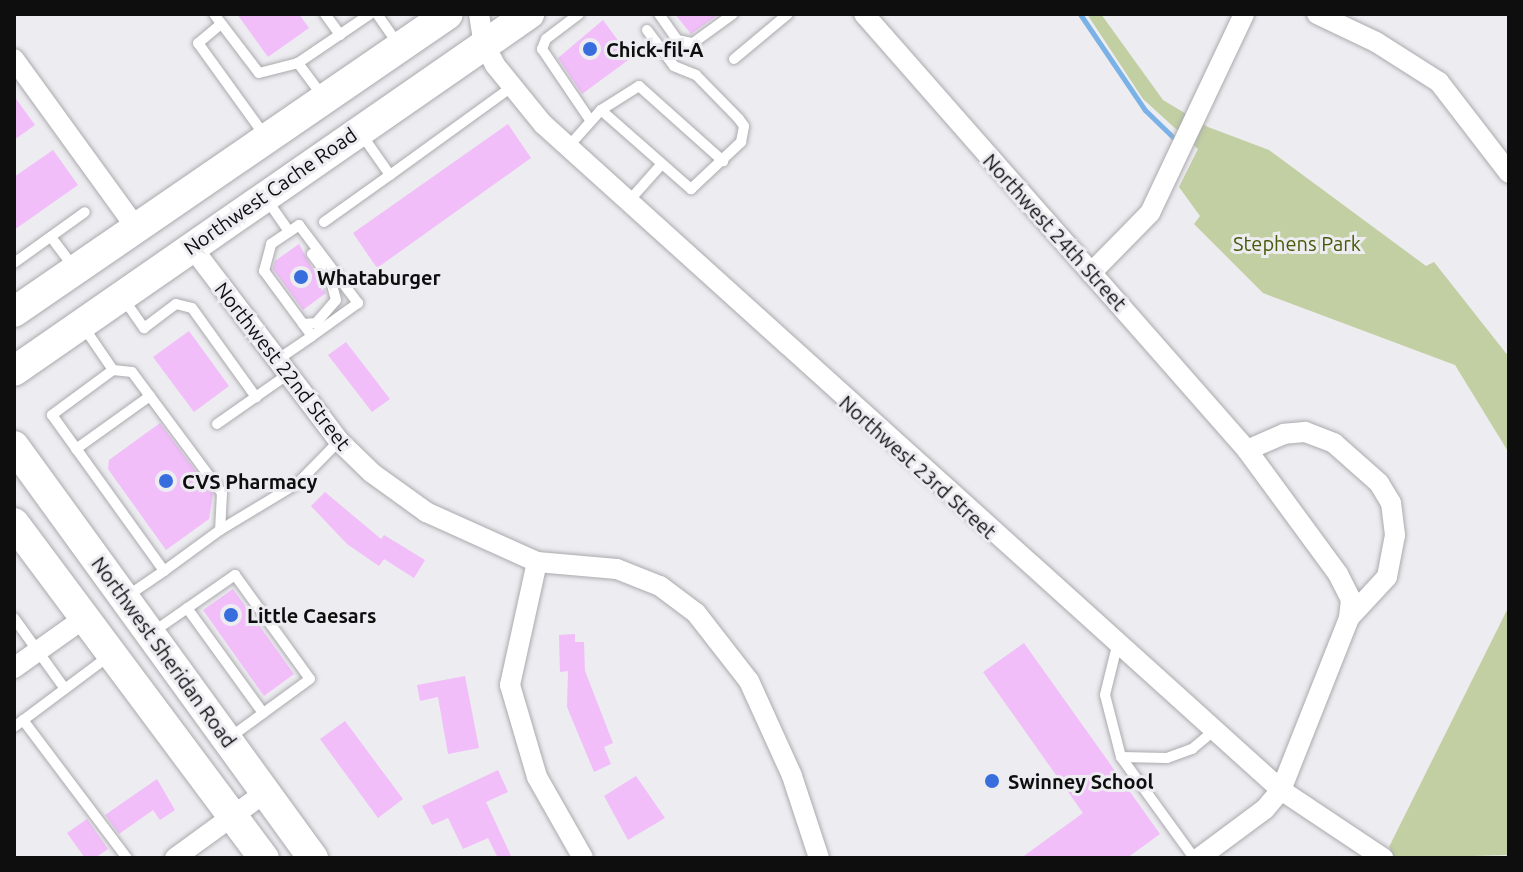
<!DOCTYPE html>
<html>
<head>
<meta charset="utf-8">
<style>
  body { margin:0 }
  #map { position:relative; width:1523px; height:872px; overflow:hidden; background:#edecf0; font-family:Ubuntu,sans-serif }
  div>[style] { position:absolute }
  [style*='--x'] { left:calc(var(--x)*1px); top:calc(var(--y)*1px); width:calc(var(--w)*1px); rotate:calc(var(--a)*1deg) }
  .green>* { inset:0; background:#c1cfa2 }
  .stream>* { height:5px; margin:-2.5px; padding:0 2.5px; transform-origin:2.5px; border-radius:2.5px; background:#7ab1e6 }
  .building>* { inset:0; background:#f1bef9 }
  .roads { filter:drop-shadow(0 0 2px #abaaae) drop-shadow(0 0 2px #abaaae) }
  .service>* { height:10px; margin:-5px; padding:0 5px; transform-origin:5px; border-radius:5px; background:#fff }
  .minor>* { height:20px; margin:-10px; padding:0 10px; transform-origin:10px; border-radius:10px; background:#fff }
  .primary>* { height:30px; margin:-15px; padding:0 15px; transform-origin:15px; border-radius:15px; background:#fff }
  .dots>* { width:22px; height:22px; translate:-50% -50%; box-sizing:border-box; border:4px solid #edecf0; border-radius:50% }
  span { translate:-50% -50%; white-space:nowrap; text-align:center; line-height:1.15; -webkit-text-stroke:6px #edecf0; paint-order:stroke }
  .poi-label { font-size:20px; color:#0e0e0f; font-weight:700 }
  .left { translate:0 -50%; text-align:left }
  .street-label { font-size:20px; color:#0e0e0f }
  .park-label { font-size:20px; color:#485909 }
  .frame { position:absolute; inset:0; border:16px solid #0e0e0f; pointer-events:none }
</style>
</head>
<body>
<div id="map">
  <div class="green">
    <div style="clip-path:polygon(1087px 14px,1101px 14px,1163px 100px,1208px 127px,1269px 150px,1426px 266px,1434px 262px,1509px 357px,1509px 453px,1455px 365px,1263px 293px,1194px 224px,1200px 216px,1179px 187px,1198px 149px,1143px 99px)"></div>
    <div style="clip-path:polygon(1509px 606px,1509px 855px,1394px 858px,1389px 847px)"></div>
  </div>
  <div class="stream">
    <div style="--x:1080;--y:14;--w:116;--a:55.9"></div>
    <div style="--x:1145;--y:110;--w:43;--a:44.1"></div>
  </div>
  <div class="building">
    <div style="clip-path:polygon(237px 14px,299px 14px,309px 28px,268px 57px)"></div>
    <div style="clip-path:polygon(675px 14px,719px 14px,691px 34px)"></div>
    <div style="clip-path:polygon(603px 20px,631px 58px,582px 94px,558px 58px)"></div>
    <div style="clip-path:polygon(14px 96px,35px 125px,14px 140px)"></div>
    <div style="clip-path:polygon(508px 124px,531px 158px,377px 268px,353px 233px)"></div>
    <div style="clip-path:polygon(53px 150px,78px 185px,14px 230px,14px 177px)"></div>
    <div style="clip-path:polygon(299px 244px,326px 293px,303px 310px,273px 269px,275px 261px)"></div>
    <div style="clip-path:polygon(189px 331px,229px 386px,194px 412px,153px 357px)"></div>
    <div style="clip-path:polygon(346px 342px,390px 399px,372px 412px,328px 355px)"></div>
    <div style="clip-path:polygon(160px 423px,213px 494px,209px 519px,166px 550px,108px 469px,109px 460px)"></div>
    <div style="clip-path:polygon(325px 492px,381px 539px,384px 535px,425px 560px,414px 578px,384px 559px,379px 566px,347px 544px,311px 506px)"></div>
    <div style="clip-path:polygon(233px 589px,294px 674px,264px 696px,203px 610px)"></div>
    <div style="clip-path:polygon(575px 634px,575px 642px,584px 642px,585px 671px,613px 743px,604px 747px,611px 764px,594px 772px,567px 707px,568px 671px,560px 672px,559px 635px)"></div>
    <div style="clip-path:polygon(1024px 643px,1160px 834px,1127px 858px,1021px 858px,1083px 813px,983px 672px)"></div>
    <div style="clip-path:polygon(465px 676px,479px 748px,448px 754px,438px 697px,420px 701px,417px 685px)"></div>
    <div style="clip-path:polygon(345px 721px,403px 799px,378px 818px,320px 739px)"></div>
    <div style="clip-path:polygon(498px 770px,508px 792px,486px 802px,512px 858px,498px 858px,488px 838px,463px 849px,448px 818px,432px 825px,422px 806px)"></div>
    <div style="clip-path:polygon(636px 776px,665px 818px,628px 840px,604px 796px)"></div>
    <div style="clip-path:polygon(157px 779px,175px 810px,160px 820px,153px 810px,119px 834px,105px 815px)"></div>
    <div style="clip-path:polygon(87px 819px,108px 849px,95px 858px,85px 858px,67px 833px)"></div>
  </div>
  <div class="roads">
    <div class="service">
      <div style="--x:214;--y:14;--w:74;--a:52.7"></div>
      <div style="--x:259;--y:73;--w:40;--a:-14.4"></div>
      <div style="--x:325;--y:14;--w:26;--a:54"></div>
      <div style="--x:377;--y:14;--w:38;--a:55"></div>
      <div style="--x:579;--y:14;--w:41;--a:142.9"></div>
      <div style="--x:546;--y:39;--w:11;--a:112"></div>
      <div style="--x:542;--y:49;--w:86;--a:55.9"></div>
      <div style="--x:659;--y:14;--w:32;--a:55"></div>
      <div style="--x:677;--y:40;--w:16;--a:11"></div>
      <div style="--x:693;--y:43;--w:49;--a:-35.9"></div>
      <div style="--x:221;--y:24;--w:30;--a:140"></div>
      <div style="--x:198;--y:43;--w:115;--a:54.2"></div>
      <div style="--x:734;--y:59;--w:70;--a:-39.8"></div>
      <div style="--x:324;--y:98;--w:44;--a:-126.6"></div>
      <div style="--x:298;--y:63;--w:87;--a:-34.2"></div>
      <div style="--x:601;--y:110;--w:120;--a:41.3"></div>
      <div style="--x:691;--y:189;--w:69;--a:-43.2"></div>
      <div style="--x:741;--y:142;--w:16;--a:-79"></div>
      <div style="--x:744;--y:126;--w:9;--a:-126"></div>
      <div style="--x:739;--y:119;--w:62;--a:-134.3"></div>
      <div style="--x:696;--y:75;--w:24;--a:-158"></div>
      <div style="--x:674;--y:66;--w:45;--a:-126.9"></div>
      <div style="--x:568;--y:147;--w:50;--a:-48.3"></div>
      <div style="--x:601;--y:110;--w:45;--a:-32.3"></div>
      <div style="--x:639;--y:86;--w:113;--a:41.8"></div>
      <div style="--x:390;--y:175;--w:148;--a:-35.9"></div>
      <div style="--x:267;--y:200;--w:38;--a:55"></div>
      <div style="--x:628;--y:202;--w:48;--a:-48.4"></div>
      <div style="--x:324;--y:222;--w:81;--a:-35.5"></div>
      <div style="--x:390;--y:175;--w:49;--a:-125"></div>
      <div style="--x:299;--y:225;--w:98;--a:52.9"></div>
      <div style="--x:358;--y:303;--w:57;--a:144.3"></div>
      <div style="--x:312;--y:336;--w:81;--a:-126.4"></div>
      <div style="--x:264;--y:271;--w:28;--a:-75"></div>
      <div style="--x:271;--y:244;--w:34;--a:-34"></div>
      <div style="--x:51;--y:237;--w:39;--a:53"></div>
      <div style="--x:14;--y:263;--w:87;--a:-35.7"></div>
      <div style="--x:123;--y:298;--w:37;--a:55"></div>
      <div style="--x:144;--y:328;--w:40;--a:-37"></div>
      <div style="--x:176;--y:304;--w:16;--a:14"></div>
      <div style="--x:192;--y:308;--w:110;--a:54.3"></div>
      <div style="--x:303;--y:324;--w:13;--a:-4"></div>
      <div style="--x:316;--y:323;--w:30;--a:-49"></div>
      <div style="--x:336;--y:300;--w:23;--a:-105"></div>
      <div style="--x:330;--y:278;--w:30;--a:-127"></div>
      <div style="--x:83;--y:326;--w:53;--a:55.7"></div>
      <div style="--x:113;--y:370;--w:76;--a:143.6"></div>
      <div style="--x:52;--y:415;--w:192;--a:54.3"></div>
      <div style="--x:164;--y:571;--w:46;--a:145.6"></div>
      <div style="--x:277;--y:360;--w:42;--a:-34.4"></div>
      <div style="--x:113;--y:370;--w:19;--a:6"></div>
      <div style="--x:132;--y:372;--w:151;--a:53.4"></div>
      <div style="--x:222;--y:493;--w:37;--a:93"></div>
      <div style="--x:220;--y:530;--w:69;--a:143.8"></div>
      <div style="--x:217;--y:424;--w:85;--a:-35"></div>
      <div style="--x:76;--y:449;--w:91;--a:-35.6"></div>
      <div style="--x:220;--y:530;--w:91;--a:-31.1"></div>
      <div style="--x:298;--y:483;--w:59;--a:-45.7"></div>
      <div style="--x:187;--y:608;--w:130;--a:54.1"></div>
      <div style="--x:14;--y:618;--w:87;--a:54.3"></div>
      <div style="--x:153;--y:632;--w:100;--a:-34.8"></div>
      <div style="--x:235;--y:575;--w:128;--a:54.2"></div>
      <div style="--x:310;--y:679;--w:100;--a:143.9"></div>
      <div style="--x:1117;--y:646;--w:50;--a:103.8"></div>
      <div style="--x:1105;--y:695;--w:64;--a:75.5"></div>
      <div style="--x:1121;--y:757;--w:46;--a:1.2"></div>
      <div style="--x:1167;--y:758;--w:27;--a:-20"></div>
      <div style="--x:1192;--y:749;--w:30;--a:-40"></div>
      <div style="--x:23;--y:720;--w:173;--a:53"></div>
      <div style="--x:14;--y:727;--w:119;--a:-36.8"></div>
      <div style="--x:1121;--y:757;--w:125;--a:54.1"></div>
    </div>
    <div class="minor">
      <div style="--x:479;--y:14;--w:30;--a:81"></div>
      <div style="--x:484;--y:44;--w:24;--a:62"></div>
      <div style="--x:495;--y:65;--w:76;--a:50.9"></div>
      <div style="--x:543;--y:124;--w:994;--a:42.06"></div>
      <div style="--x:1281;--y:790;--w:123;--a:33.7"></div>
      <div style="--x:864;--y:14;--w:580;--a:48.7"></div>
      <div style="--x:1247;--y:450;--w:154;--a:53.7"></div>
      <div style="--x:1338;--y:574;--w:28;--a:63"></div>
      <div style="--x:1351;--y:599;--w:19;--a:96"></div>
      <div style="--x:1317;--y:14;--w:65;--a:25.4"></div>
      <div style="--x:1376;--y:42;--w:75;--a:32.4"></div>
      <div style="--x:1439;--y:82;--w:115;--a:52.4"></div>
      <div style="--x:14;--y:59;--w:206;--a:54.1"></div>
      <div style="--x:191;--y:246;--w:245;--a:52.8"></div>
      <div style="--x:339;--y:441;--w:46;--a:44.1"></div>
      <div style="--x:372;--y:473;--w:67;--a:35.8"></div>
      <div style="--x:426;--y:512;--w:122;--a:24.2"></div>
      <div style="--x:537;--y:562;--w:80;--a:5"></div>
      <div style="--x:617;--y:569;--w:46;--a:21.6"></div>
      <div style="--x:660;--y:586;--w:45;--a:36.9"></div>
      <div style="--x:696;--y:613;--w:86;--a:52.1"></div>
      <div style="--x:749;--y:681;--w:104;--a:65.6"></div>
      <div style="--x:792;--y:776;--w:86;--a:71.8"></div>
      <div style="--x:1091;--y:273;--w:84;--a:-45.5"></div>
      <div style="--x:1150;--y:213;--w:220;--a:-64.7"></div>
      <div style="--x:537;--y:562;--w:126;--a:102.4"></div>
      <div style="--x:510;--y:685;--w:96;--a:73.6"></div>
      <div style="--x:537;--y:777;--w:93;--a:60.4"></div>
      <div style="--x:14;--y:668;--w:85;--a:-35.4"></div>
      <div style="--x:175;--y:858;--w:112;--a:-36"></div>
      <div style="--x:1199;--y:858;--w:82;--a:-36.6"></div>
      <div style="--x:1265;--y:809;--w:25;--a:-50"></div>
      <div style="--x:1281;--y:790;--w:185;--a:-68.4"></div>
      <div style="--x:1349;--y:618;--w:56;--a:-47.2"></div>
      <div style="--x:1387;--y:577;--w:43;--a:-79.2"></div>
      <div style="--x:1395;--y:535;--w:32;--a:-97"></div>
      <div style="--x:1391;--y:503;--w:23;--a:-121"></div>
      <div style="--x:1379;--y:483;--w:60;--a:-138.4"></div>
      <div style="--x:1334;--y:443;--w:31;--a:-159"></div>
      <div style="--x:1305;--y:432;--w:21;--a:175"></div>
      <div style="--x:1284;--y:434;--w:40;--a:156.6"></div>
    </div>
    <div class="primary">
      <div style="--x:14;--y:312;--w:526;--a:-34.47"></div>
      <div style="--x:14;--y:371;--w:627;--a:-34.73"></div>
      <div style="--x:14;--y:446;--w:509;--a:54.03"></div>
      <div style="--x:14;--y:523;--w:418;--a:53.3"></div>
    </div>
  </div>
  <div class="dots">
    <div style="left:590px;top:49px;background:#386ddd"></div>
    <div style="left:301px;top:277px;background:#386ddd"></div>
    <div style="left:166px;top:481px;background:#386ddd"></div>
    <div style="left:231px;top:615px;background:#386ddd"></div>
    <div style="left:992px;top:781px;background:#386ddd"></div>
  </div>
  <div class="poi-label">
    <span class="left" style="left:606px;top:49px">Chick-fil-A</span>
    <span class="left" style="left:317px;top:277px">Whataburger</span>
    <span class="left" style="left:182px;top:481px">CVS Pharmacy</span>
    <span class="left" style="left:247px;top:615px">Little Caesars</span>
    <span class="left" style="left:1008px;top:781px">Swinney School</span>
  </div>
  <div class="street-label">
    <span style="left:270px;top:191px;rotate:-35deg">Northwest Cache Road</span>
    <span style="left:1055px;top:232px;rotate:48deg">Northwest 24th Street</span>
    <span style="left:283px;top:366px;rotate:52deg">Northwest 22nd Street</span>
    <span style="left:918px;top:467px;rotate:42deg">Northwest 23rd Street</span>
    <span style="left:164px;top:652px;rotate:54deg">Northwest Sheridan Road</span>
  </div>
  <div class="park-label">
    <span style="left:1297px;top:243px">Stephens Park</span>
  </div>
  <div class="frame"></div>
</div>
</body>
</html>
